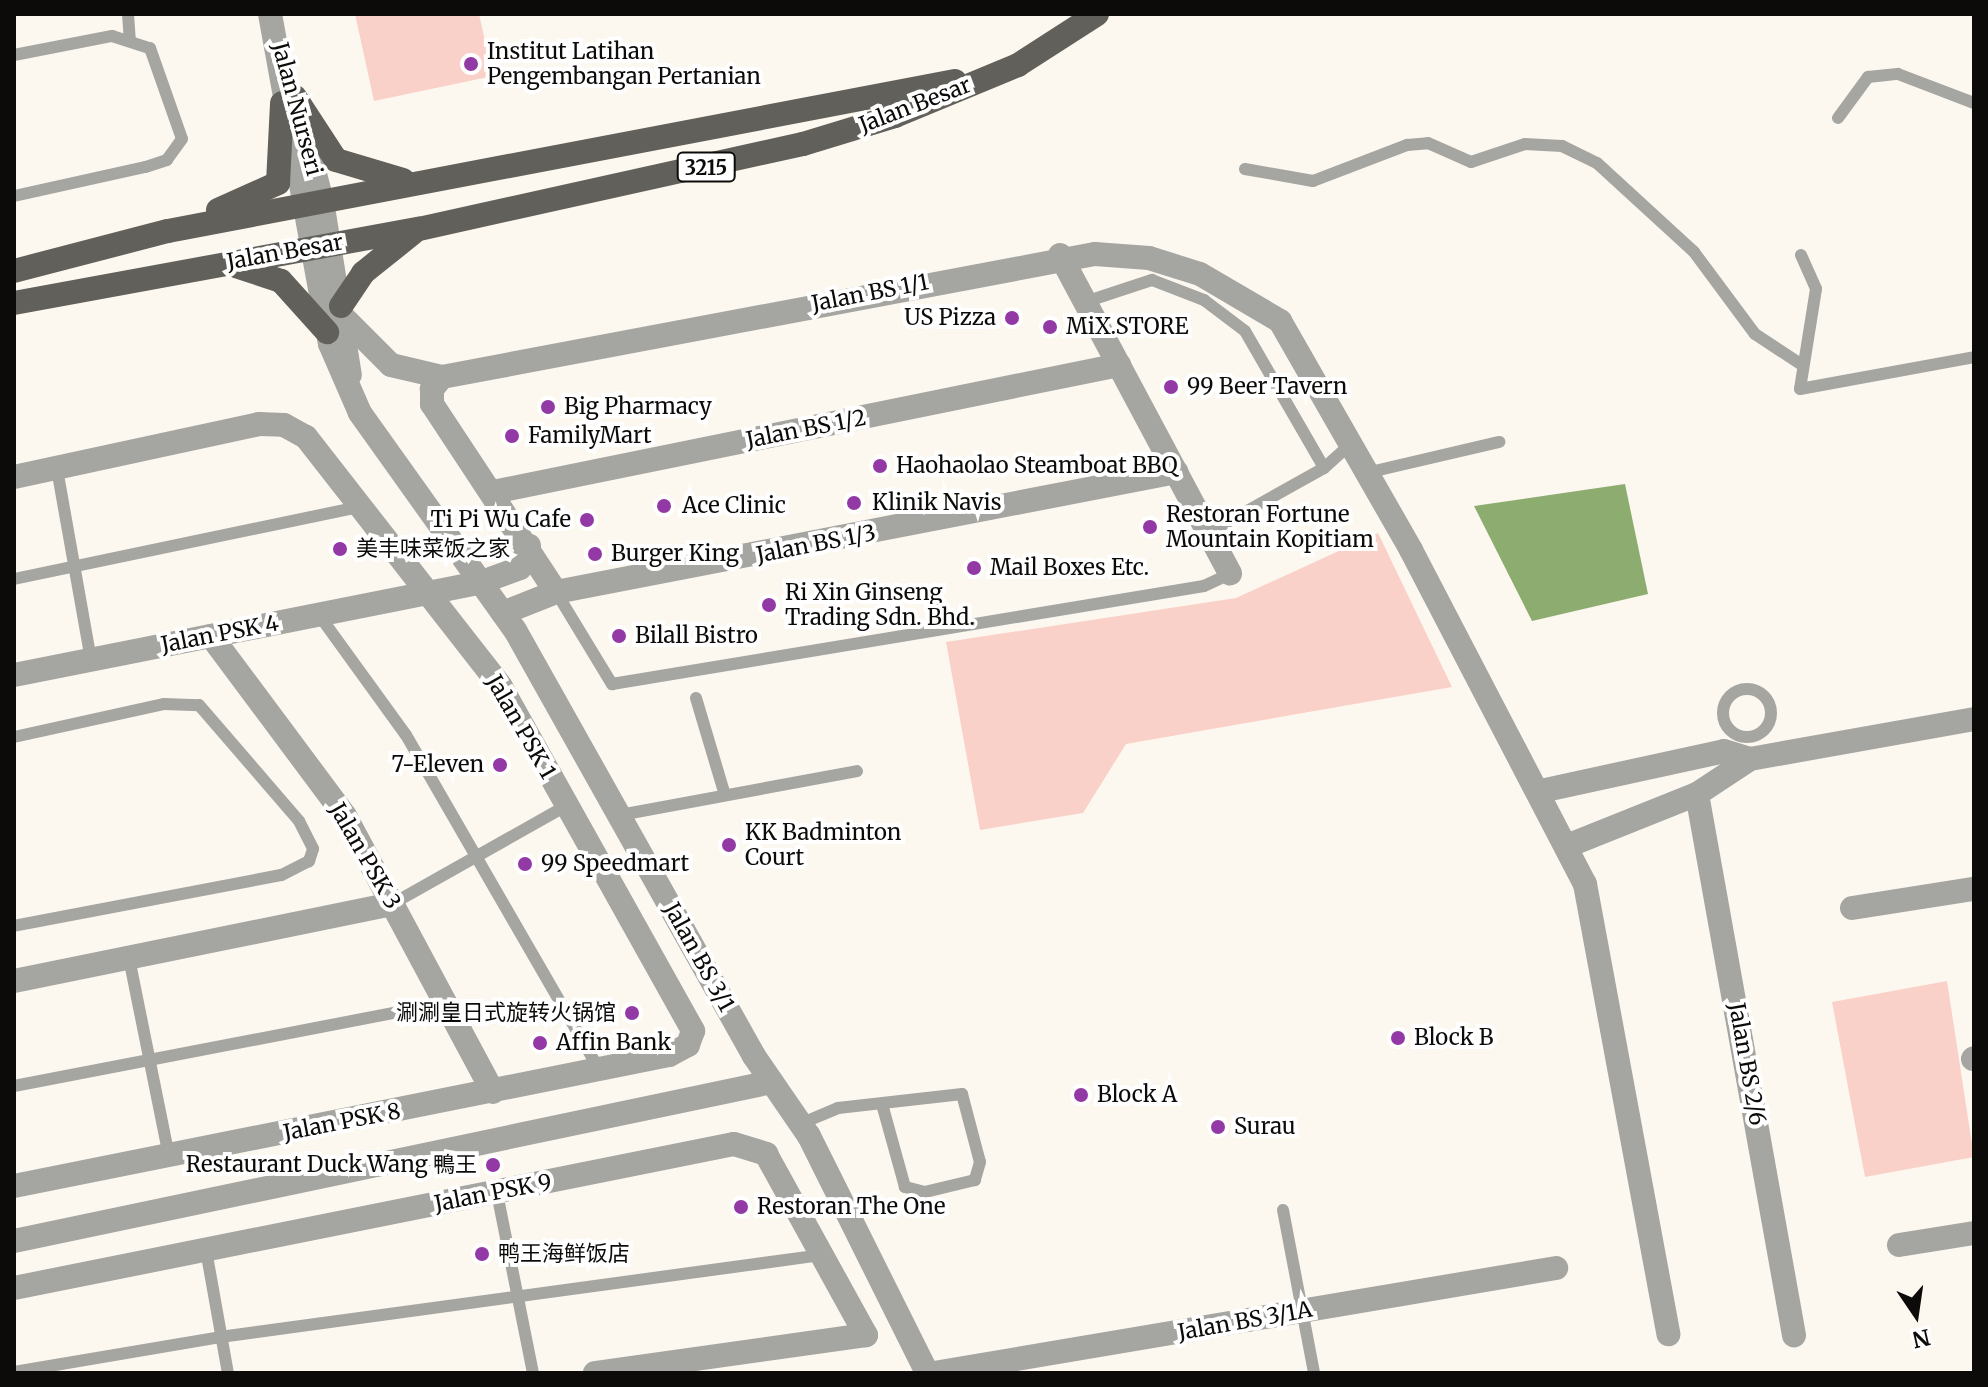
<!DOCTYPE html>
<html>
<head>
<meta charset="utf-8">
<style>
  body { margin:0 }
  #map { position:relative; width:1988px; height:1387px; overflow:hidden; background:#fdf8ef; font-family:Merriweather,"Noto Sans SC",serif }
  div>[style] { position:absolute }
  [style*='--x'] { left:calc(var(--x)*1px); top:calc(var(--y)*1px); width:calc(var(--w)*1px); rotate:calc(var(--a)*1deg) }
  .green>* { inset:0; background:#fad1c8 }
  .water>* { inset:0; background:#8dac70 }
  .service>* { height:12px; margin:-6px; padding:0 6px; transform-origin:6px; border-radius:6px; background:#a5a5a1 }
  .service>.ring { margin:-6px; padding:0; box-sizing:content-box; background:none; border:12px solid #a5a5a1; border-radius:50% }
  .minor>* { height:24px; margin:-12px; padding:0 12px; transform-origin:12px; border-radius:12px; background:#a5a5a1 }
  .tertiary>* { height:24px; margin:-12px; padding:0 12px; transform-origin:12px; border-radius:12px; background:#a5a5a1 }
  .primary>* { height:24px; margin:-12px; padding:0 12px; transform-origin:12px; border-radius:12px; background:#61605a }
  .dots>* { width:22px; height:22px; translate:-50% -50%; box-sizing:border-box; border:4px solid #fff; border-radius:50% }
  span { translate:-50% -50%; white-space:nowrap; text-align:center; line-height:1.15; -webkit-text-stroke:8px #fff; paint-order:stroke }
  .shield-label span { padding:2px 6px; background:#fff; border:2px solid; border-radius:6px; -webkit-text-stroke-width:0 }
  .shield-label { font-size:20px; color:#0d0b09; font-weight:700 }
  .poi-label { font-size:22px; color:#0d0b09 }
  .left { translate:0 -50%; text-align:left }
  .right { translate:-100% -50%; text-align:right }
  .street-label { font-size:22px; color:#0d0b09 }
  .frame { position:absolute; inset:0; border:16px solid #0d0b09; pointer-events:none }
  .north { position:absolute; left:1876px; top:1275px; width:80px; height:80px; -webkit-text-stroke:6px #fff; paint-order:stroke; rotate:167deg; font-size:22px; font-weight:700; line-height:32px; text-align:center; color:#0d0b09 }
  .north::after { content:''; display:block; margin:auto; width:28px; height:36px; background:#0d0b09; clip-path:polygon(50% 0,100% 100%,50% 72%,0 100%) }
</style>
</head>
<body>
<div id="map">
  <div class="green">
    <div style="clip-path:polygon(355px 14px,479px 14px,493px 76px,374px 101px)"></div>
    <div style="clip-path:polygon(1378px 533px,1452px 687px,1126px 744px,1083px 813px,980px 830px,946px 642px,1236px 598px)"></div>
    <div style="clip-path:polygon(1947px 981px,1974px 1157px,1865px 1177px,1832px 1002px)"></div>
  </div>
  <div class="water">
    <div style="clip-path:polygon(1625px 484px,1648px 594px,1532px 621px,1474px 506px)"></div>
  </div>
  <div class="service">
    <div style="--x:128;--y:14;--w:26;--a:86"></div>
    <div style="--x:14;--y:55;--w:100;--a:-11"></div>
    <div style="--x:112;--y:36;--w:40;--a:18"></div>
    <div style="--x:150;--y:48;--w:96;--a:70.6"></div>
    <div style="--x:182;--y:139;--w:26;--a:126"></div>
    <div style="--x:167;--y:160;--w:23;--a:162"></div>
    <div style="--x:145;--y:167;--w:134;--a:167.5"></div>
    <div style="--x:1838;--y:118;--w:51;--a:-53.8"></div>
    <div style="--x:1868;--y:77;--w:30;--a:-6"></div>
    <div style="--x:1898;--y:74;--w:81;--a:20.9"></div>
    <div style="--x:1245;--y:169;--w:69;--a:10"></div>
    <div style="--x:1313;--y:181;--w:101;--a:-21"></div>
    <div style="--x:1407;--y:145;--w:21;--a:-5"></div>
    <div style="--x:1428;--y:143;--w:47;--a:23.8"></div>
    <div style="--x:1471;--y:162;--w:57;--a:-18.4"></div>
    <div style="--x:1525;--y:144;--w:37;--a:3"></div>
    <div style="--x:1562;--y:146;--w:39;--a:26"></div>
    <div style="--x:1597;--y:163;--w:132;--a:42.5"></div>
    <div style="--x:1694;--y:252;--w:102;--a:53.4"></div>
    <div style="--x:1755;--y:334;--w:56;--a:33.4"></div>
    <div style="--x:1801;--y:255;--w:37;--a:66"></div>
    <div style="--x:1816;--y:289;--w:101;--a:99.1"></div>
    <div style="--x:1800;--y:389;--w:177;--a:-10.4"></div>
    <div style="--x:1085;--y:302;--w:71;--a:-18.2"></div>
    <div style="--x:1152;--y:280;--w:56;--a:21"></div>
    <div style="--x:1204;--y:300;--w:51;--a:37.1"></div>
    <div style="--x:1245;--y:331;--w:158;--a:60"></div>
    <div style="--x:57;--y:469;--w:194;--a:79.9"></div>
    <div style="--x:1366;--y:473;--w:137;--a:-13.1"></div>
    <div style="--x:1208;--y:533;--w:133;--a:-29.3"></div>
    <div style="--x:1324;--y:468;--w:36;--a:-42"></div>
    <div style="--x:14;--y:579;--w:353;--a:-11.8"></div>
    <div style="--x:556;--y:592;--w:108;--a:58.7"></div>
    <div style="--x:612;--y:684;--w:600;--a:-9.4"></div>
    <div style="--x:1204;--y:586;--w:29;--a:-25"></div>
    <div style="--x:319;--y:615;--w:148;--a:54.1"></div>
    <div style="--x:406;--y:735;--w:386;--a:60"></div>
    <div class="ring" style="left:1723px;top:689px;width:36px;height:36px"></div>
    <div style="--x:696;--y:698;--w:101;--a:73.4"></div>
    <div style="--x:14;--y:737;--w:154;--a:-12.4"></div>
    <div style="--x:164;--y:704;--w:35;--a:2"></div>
    <div style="--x:199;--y:705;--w:153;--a:49.2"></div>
    <div style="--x:299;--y:821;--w:31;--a:63"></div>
    <div style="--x:313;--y:849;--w:13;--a:108"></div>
    <div style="--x:309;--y:861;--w:31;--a:153"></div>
    <div style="--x:281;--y:875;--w:272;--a:169.2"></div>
    <div style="--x:620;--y:815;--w:241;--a:-10.5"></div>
    <div style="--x:392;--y:904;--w:200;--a:-29.4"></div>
    <div style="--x:129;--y:958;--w:202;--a:78.6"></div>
    <div style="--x:14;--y:1086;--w:438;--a:-10.9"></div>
    <div style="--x:800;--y:1124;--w:41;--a:-22.8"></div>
    <div style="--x:838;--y:1108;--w:125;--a:-6.4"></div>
    <div style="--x:962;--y:1094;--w:70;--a:75.2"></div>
    <div style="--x:980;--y:1162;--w:19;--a:106"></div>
    <div style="--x:975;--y:1180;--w:51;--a:166.5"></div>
    <div style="--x:925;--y:1192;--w:21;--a:-166"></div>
    <div style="--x:905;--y:1187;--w:86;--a:-105.5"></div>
    <div style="--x:497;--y:1193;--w:184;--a:78.7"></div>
    <div style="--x:1283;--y:1210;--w:166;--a:79.2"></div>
    <div style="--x:206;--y:1250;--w:125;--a:79.9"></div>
    <div style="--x:14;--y:1372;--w:209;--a:-9.6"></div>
    <div style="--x:220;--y:1337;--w:608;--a:-7.76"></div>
  </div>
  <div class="minor">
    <div style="--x:1060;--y:255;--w:361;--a:61.9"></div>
    <div style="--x:344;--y:318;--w:66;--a:45"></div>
    <div style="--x:391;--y:365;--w:52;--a:13.2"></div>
    <div style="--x:442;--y:377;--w:664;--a:-10.67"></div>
    <div style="--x:1095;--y:254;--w:54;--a:4.2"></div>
    <div style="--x:1149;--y:258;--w:53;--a:17.4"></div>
    <div style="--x:1200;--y:274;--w:93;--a:30.4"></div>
    <div style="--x:1280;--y:321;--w:264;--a:60.2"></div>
    <div style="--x:1411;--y:550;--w:377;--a:62.5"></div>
    <div style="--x:1585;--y:884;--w:458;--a:79.5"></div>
    <div style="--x:442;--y:377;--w:16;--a:130"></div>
    <div style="--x:432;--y:389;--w:15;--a:90"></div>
    <div style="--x:432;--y:404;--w:225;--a:56.6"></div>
    <div style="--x:556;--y:592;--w:632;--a:-10.95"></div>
    <div style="--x:14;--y:477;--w:251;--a:-12.2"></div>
    <div style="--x:259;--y:424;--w:25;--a:2"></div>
    <div style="--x:284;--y:425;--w:25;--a:29"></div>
    <div style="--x:306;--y:437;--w:317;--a:52"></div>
    <div style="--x:501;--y:687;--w:394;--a:60.8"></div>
    <div style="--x:693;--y:1031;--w:15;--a:110"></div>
    <div style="--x:688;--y:1045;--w:21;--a:152"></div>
    <div style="--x:669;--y:1055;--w:668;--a:168.69"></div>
    <div style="--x:493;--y:492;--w:639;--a:-11.47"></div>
    <div style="--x:503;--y:613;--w:57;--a:-21.6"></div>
    <div style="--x:211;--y:636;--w:224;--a:53.3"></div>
    <div style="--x:345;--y:816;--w:313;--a:61.8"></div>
    <div style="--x:14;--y:675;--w:477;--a:-11.2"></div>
    <div style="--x:482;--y:582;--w:40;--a:-20.2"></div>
    <div style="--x:520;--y:568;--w:24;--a:-68"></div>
    <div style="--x:1750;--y:759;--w:228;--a:-10.1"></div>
    <div style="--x:1541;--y:791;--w:187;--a:-12.3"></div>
    <div style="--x:1724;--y:751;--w:27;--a:17"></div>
    <div style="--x:1697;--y:794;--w:550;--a:79.84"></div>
    <div style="--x:1567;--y:846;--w:140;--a:-21.8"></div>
    <div style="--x:1697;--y:794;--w:64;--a:-33.4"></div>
    <div style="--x:1852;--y:908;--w:123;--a:-8.9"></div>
    <div style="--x:14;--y:981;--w:386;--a:-11.5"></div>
    <div style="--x:1973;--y:1059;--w:1;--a:-45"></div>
    <div style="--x:14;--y:1241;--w:774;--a:-11.85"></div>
    <div style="--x:1899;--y:1245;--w:76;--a:-9.1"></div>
    <div style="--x:14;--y:1288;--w:734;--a:-11.31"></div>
    <div style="--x:734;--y:1144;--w:34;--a:17"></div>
    <div style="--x:766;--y:1154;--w:207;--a:61.1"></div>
    <div style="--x:866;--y:1335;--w:274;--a:172"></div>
    <div style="--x:934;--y:1373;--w:631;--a:-9.58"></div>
  </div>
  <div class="tertiary">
    <div style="--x:270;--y:14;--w:335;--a:79.7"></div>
    <div style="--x:330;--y:344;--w:75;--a:66.5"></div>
    <div style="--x:360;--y:413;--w:267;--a:54.5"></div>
    <div style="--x:515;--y:630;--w:488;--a:60.7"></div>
    <div style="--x:754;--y:1056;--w:97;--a:55.5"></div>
    <div style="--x:809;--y:1136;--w:265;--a:63.5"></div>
    <div style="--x:296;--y:101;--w:103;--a:75.4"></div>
    <div style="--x:322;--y:201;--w:176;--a:80.9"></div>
  </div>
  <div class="primary">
    <div style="--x:295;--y:97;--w:75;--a:56.9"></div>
    <div style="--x:336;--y:160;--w:70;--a:16.6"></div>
    <div style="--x:218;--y:210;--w:66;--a:-24.2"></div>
    <div style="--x:278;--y:183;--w:80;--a:-87.1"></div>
    <div style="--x:236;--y:266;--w:47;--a:18.4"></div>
    <div style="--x:281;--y:281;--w:69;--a:48"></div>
    <div style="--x:14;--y:271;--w:159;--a:-14.6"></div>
    <div style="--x:168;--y:231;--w:801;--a:-10.79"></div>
    <div style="--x:14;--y:303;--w:412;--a:-10.4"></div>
    <div style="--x:419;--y:229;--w:393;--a:-12.5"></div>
    <div style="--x:803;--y:144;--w:96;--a:-16.9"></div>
    <div style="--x:895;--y:116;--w:133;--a:-22.5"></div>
    <div style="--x:1018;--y:65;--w:94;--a:-32.8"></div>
    <div style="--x:341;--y:306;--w:40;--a:-56"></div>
    <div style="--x:363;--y:273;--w:64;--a:-38.7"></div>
  </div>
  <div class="dots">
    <div style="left:471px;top:64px;background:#9239a6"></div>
    <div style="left:1012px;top:318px;background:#9239a6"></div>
    <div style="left:1050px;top:327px;background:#9239a6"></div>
    <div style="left:1171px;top:387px;background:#9239a6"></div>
    <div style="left:548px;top:407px;background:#9239a6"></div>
    <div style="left:512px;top:436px;background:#9239a6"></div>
    <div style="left:880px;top:466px;background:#9239a6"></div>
    <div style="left:854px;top:503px;background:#9239a6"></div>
    <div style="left:664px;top:506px;background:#9239a6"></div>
    <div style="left:587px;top:520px;background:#9239a6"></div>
    <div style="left:1150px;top:527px;background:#9239a6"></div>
    <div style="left:340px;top:549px;background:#9239a6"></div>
    <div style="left:595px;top:554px;background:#9239a6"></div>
    <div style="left:974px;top:568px;background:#9239a6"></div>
    <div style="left:769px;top:605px;background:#9239a6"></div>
    <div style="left:619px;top:636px;background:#9239a6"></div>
    <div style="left:500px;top:765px;background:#9239a6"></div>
    <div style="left:729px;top:845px;background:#9239a6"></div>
    <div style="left:525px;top:864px;background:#9239a6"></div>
    <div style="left:632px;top:1013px;background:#9239a6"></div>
    <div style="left:1398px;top:1038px;background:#9239a6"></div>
    <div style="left:540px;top:1043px;background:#9239a6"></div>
    <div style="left:1081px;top:1095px;background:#9239a6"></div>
    <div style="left:1218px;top:1127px;background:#9239a6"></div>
    <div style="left:493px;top:1165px;background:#9239a6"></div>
    <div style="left:741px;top:1207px;background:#9239a6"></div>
    <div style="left:482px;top:1254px;background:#9239a6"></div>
  </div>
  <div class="shield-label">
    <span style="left:706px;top:167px">3215</span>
  </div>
  <div class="poi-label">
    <span class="left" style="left:487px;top:64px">Institut Latihan<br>Pengembangan Pertanian</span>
    <span class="right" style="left:996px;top:318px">US Pizza</span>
    <span class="left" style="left:1066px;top:327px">MiX.STORE</span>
    <span class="left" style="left:1187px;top:387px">99 Beer Tavern</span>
    <span class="left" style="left:564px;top:407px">Big Pharmacy</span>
    <span class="left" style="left:528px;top:436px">FamilyMart</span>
    <span class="left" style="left:896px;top:466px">Haohaolao Steamboat BBQ</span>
    <span class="left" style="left:872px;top:503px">Klinik Navis</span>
    <span class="left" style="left:682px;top:506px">Ace Clinic</span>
    <span class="left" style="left:1166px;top:527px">Restoran Fortune<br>Mountain Kopitiam</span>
    <span class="right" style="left:571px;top:520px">Ti Pi Wu Cafe</span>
    <span class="left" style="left:356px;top:549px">美丰味菜饭之家</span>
    <span class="left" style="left:611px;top:554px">Burger King</span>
    <span class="left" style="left:990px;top:568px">Mail Boxes Etc.</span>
    <span class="left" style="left:785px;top:605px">Ri Xin Ginseng<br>Trading Sdn. Bhd.</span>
    <span class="left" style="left:635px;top:636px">Bilall Bistro</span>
    <span class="right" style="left:484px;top:765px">7-Eleven</span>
    <span class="left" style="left:745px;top:845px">KK Badminton<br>Court</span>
    <span class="left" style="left:541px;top:864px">99 Speedmart</span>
    <span class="right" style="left:616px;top:1013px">涮涮皇日式旋转火锅馆</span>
    <span class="left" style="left:1414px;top:1038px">Block B</span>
    <span class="left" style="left:556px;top:1043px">Affin Bank</span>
    <span class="left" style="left:1097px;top:1095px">Block A</span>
    <span class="left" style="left:1234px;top:1127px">Surau</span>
    <span class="right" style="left:477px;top:1165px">Restaurant Duck Wang 鴨王</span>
    <span class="left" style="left:757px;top:1207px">Restoran The One</span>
    <span class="left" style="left:498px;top:1254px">鸭王海鲜饭店</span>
  </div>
  <div class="street-label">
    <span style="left:915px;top:105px;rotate:-21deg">Jalan Besar</span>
    <span style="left:297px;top:109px;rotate:75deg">Jalan Nurseri</span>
    <span style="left:285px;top:252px;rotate:-10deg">Jalan Besar</span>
    <span style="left:870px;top:293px;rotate:-11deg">Jalan BS 1/1</span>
    <span style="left:806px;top:429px;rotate:-11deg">Jalan BS 1/2</span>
    <span style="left:816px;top:544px;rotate:-11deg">Jalan BS 1/3</span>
    <span style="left:220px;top:634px;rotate:-11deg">Jalan PSK 4</span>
    <span style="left:521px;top:727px;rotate:60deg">Jalan PSK 1</span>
    <span style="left:365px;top:856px;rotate:60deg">Jalan PSK 3</span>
    <span style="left:699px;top:957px;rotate:61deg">Jalan BS 3/1</span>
    <span style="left:1747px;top:1064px;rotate:80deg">Jalan BS 2/6</span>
    <span style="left:342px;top:1122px;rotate:-11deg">Jalan PSK 8</span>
    <span style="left:493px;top:1193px;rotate:-11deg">Jalan PSK 9</span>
    <span style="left:1245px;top:1321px;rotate:-10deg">Jalan BS 3/1A</span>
  </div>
  <div class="frame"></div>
  <div class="north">N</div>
</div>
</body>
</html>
